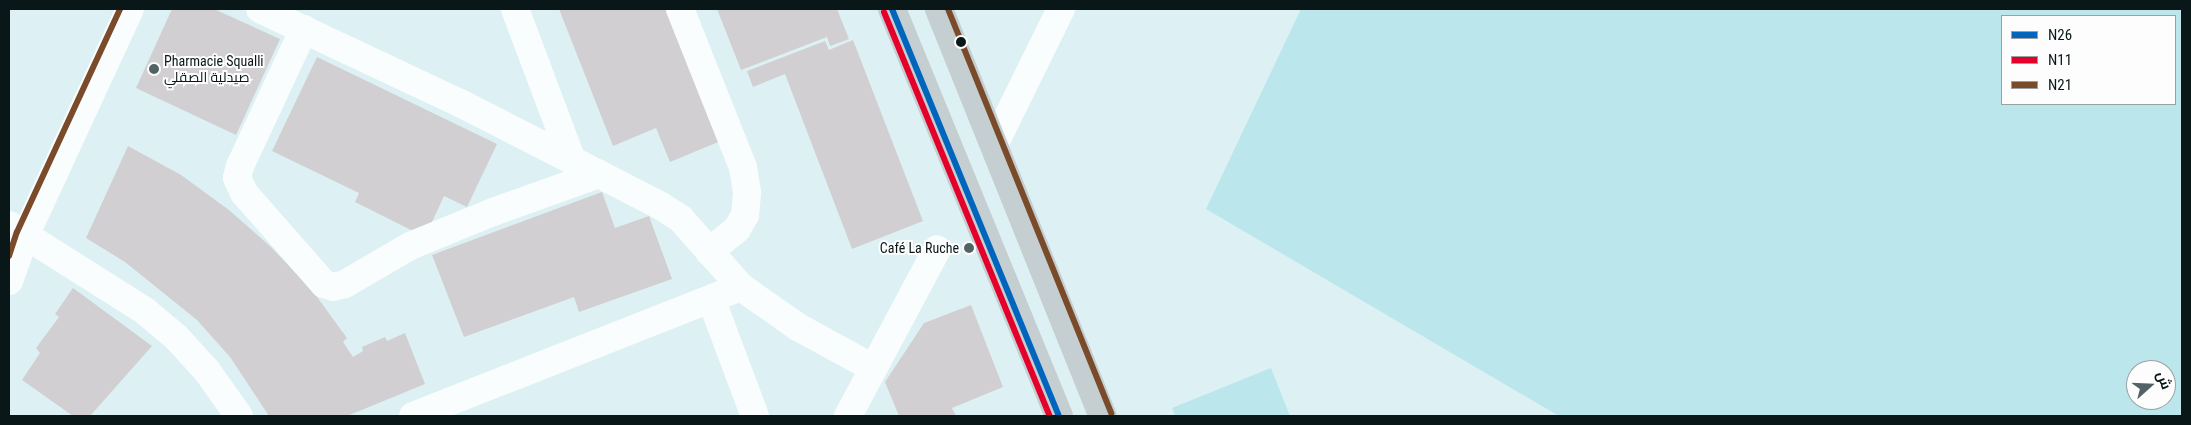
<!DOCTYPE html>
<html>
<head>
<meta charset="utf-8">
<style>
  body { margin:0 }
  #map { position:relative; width:2191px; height:425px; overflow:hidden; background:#ddf1f4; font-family:"Roboto Condensed",Cairo,sans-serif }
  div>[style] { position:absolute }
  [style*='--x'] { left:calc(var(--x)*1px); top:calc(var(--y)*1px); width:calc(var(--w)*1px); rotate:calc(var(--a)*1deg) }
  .green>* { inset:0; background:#bbe6ec }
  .building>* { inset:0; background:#d1cfd1 }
  .street>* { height:28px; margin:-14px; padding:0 14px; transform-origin:14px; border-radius:14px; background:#fafdfd }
  .secondary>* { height:28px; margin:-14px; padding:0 14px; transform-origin:14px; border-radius:14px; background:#c5ced0 }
  .bus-1>* { height:6px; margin:-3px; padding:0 3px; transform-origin:3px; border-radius:3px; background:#0065bd }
  .bus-2>* { height:6px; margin:-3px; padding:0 3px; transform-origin:3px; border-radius:3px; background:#e4002b }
  .bus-3>* { height:6px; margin:-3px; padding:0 3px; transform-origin:3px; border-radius:3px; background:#7a4b2a }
  .dots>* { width:14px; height:14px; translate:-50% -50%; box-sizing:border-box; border:2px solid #fdfdfd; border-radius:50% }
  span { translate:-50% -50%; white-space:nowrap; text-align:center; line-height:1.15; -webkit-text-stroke:4px #fdfdfd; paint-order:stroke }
  .poi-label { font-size:14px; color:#091718 }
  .left { translate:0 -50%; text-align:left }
  .right { translate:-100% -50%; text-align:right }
  .frame { position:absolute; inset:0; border:10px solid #091718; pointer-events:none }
  .legend { position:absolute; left:2001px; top:15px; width:175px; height:90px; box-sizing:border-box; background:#fdfdfd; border:1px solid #9ba1a1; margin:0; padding:6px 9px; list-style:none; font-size:15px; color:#091718 }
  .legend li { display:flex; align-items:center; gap:10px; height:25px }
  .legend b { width:25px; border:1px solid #9ba1a1 }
  .north { position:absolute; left:2126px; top:360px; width:50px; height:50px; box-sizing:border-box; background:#fdfdfd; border:1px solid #9ba1a1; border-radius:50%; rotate:70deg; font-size:14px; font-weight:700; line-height:20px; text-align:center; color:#091718 }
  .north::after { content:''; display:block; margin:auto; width:18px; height:22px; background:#536365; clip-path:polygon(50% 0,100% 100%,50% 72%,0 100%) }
</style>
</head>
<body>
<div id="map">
  <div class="green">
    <div style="clip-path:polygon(evenodd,1301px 9px,2182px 9px,2182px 416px,1559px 416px,1206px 209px,1301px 9px,2002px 16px,2175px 16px,2175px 104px,2002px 104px,2002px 16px,1301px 9px,2136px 370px,2166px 370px,2166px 400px,2136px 400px,2136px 370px)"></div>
    <div style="clip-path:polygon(1271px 368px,1290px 416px,1175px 416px,1172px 408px)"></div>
  </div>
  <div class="building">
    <div style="clip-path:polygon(172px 9px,214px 9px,280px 39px,236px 135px,136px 88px)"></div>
    <div style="clip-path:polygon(559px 9px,671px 9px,723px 140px,670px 162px,656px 128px,613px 146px)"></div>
    <div style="clip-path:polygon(717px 9px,837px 9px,849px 39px,830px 46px,827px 37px,741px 70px)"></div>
    <div style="clip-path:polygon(853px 40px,923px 221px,852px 249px,785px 74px,753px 87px,747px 71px,825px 41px,829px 50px)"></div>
    <div style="clip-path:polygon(317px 57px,497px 144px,467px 207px,444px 196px,425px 237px,355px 202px,359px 193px,272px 151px)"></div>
    <div style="clip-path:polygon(128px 146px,181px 175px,229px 210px,272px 248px,312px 290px,347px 338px,343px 342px,353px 357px,363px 351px,362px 347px,385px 337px,387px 341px,405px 333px,425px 384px,347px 416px,269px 416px,230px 357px,197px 320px,125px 262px,86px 238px)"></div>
    <div style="clip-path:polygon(602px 192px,615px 228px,649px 216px,672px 279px,579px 312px,574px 297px,464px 337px,432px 255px)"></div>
    <div style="clip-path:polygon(73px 288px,152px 346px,90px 416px,73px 416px,22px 380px,40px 353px,36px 348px,59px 317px,55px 314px)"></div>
    <div style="clip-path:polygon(971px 305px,1003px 387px,952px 408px,956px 416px,899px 416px,885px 382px,924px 323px)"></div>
  </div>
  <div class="street">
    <div style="--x:260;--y:9;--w:221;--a:25.2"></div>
    <div style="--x:460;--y:103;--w:226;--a:27.1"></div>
    <div style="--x:661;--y:206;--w:24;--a:33"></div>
    <div style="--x:681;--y:219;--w:91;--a:48.6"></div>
    <div style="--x:741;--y:287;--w:70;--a:35.1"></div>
    <div style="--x:798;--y:327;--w:85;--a:28.7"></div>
    <div style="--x:515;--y:9;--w:162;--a:69.4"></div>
    <div style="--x:680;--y:9;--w:170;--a:68.3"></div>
    <div style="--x:743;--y:167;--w:26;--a:81"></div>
    <div style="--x:747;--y:193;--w:22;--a:95"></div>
    <div style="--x:745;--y:215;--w:16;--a:120"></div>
    <div style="--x:737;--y:229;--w:36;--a:141"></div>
    <div style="--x:304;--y:29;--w:151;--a:115"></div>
    <div style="--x:240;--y:166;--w:12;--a:104"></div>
    <div style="--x:237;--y:178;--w:17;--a:65"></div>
    <div style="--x:244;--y:193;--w:121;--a:48.7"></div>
    <div style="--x:324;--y:284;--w:9;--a:18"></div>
    <div style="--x:333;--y:287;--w:12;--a:-14"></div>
    <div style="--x:345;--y:284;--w:75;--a:-30.3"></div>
    <div style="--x:410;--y:246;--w:90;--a:-22.3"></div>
    <div style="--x:493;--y:212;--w:113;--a:-19.7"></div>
    <div style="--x:994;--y:145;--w:152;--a:-63.8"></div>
    <div style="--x:9;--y:225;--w:161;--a:32.3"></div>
    <div style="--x:145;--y:311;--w:40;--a:40"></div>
    <div style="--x:176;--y:337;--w:46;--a:47.6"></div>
    <div style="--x:207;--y:371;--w:55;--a:54.6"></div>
    <div style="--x:9;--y:281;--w:48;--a:-70.4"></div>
    <div style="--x:25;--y:236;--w:250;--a:-65.2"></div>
    <div style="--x:711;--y:299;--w:125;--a:69.4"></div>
    <div style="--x:413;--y:416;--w:352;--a:-21.5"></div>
    <div style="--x:848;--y:416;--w:189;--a:-61.9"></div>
  </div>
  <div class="secondary">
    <div style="--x:892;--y:9;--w:440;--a:67.7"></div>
    <div style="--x:939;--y:9;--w:439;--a:68.1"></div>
  </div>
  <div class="bus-1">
    <div style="--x:892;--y:9;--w:440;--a:67.7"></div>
  </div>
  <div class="bus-2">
    <div style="--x:884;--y:12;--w:437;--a:67.7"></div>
  </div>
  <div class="bus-3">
    <div style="--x:948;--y:9;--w:436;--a:68"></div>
    <div style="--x:9;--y:256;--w:25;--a:-72"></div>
    <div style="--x:17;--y:232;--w:246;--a:-65.2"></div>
  </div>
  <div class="dots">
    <div style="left:961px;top:42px;background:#091718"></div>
    <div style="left:154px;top:69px;background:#536365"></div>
    <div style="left:969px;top:248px;background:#536365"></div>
  </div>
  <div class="poi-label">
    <span class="left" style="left:164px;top:69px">Pharmacie Squalli<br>صيدلية الصقلي</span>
    <span class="right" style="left:959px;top:248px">Café La Ruche</span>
  </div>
  <div class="frame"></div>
  <ul class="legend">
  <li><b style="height:6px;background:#0065bd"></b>N26</li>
  <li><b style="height:6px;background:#e4002b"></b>N11</li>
  <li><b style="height:6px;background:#7a4b2a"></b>N21</li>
  </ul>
  <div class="north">ش</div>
</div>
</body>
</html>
